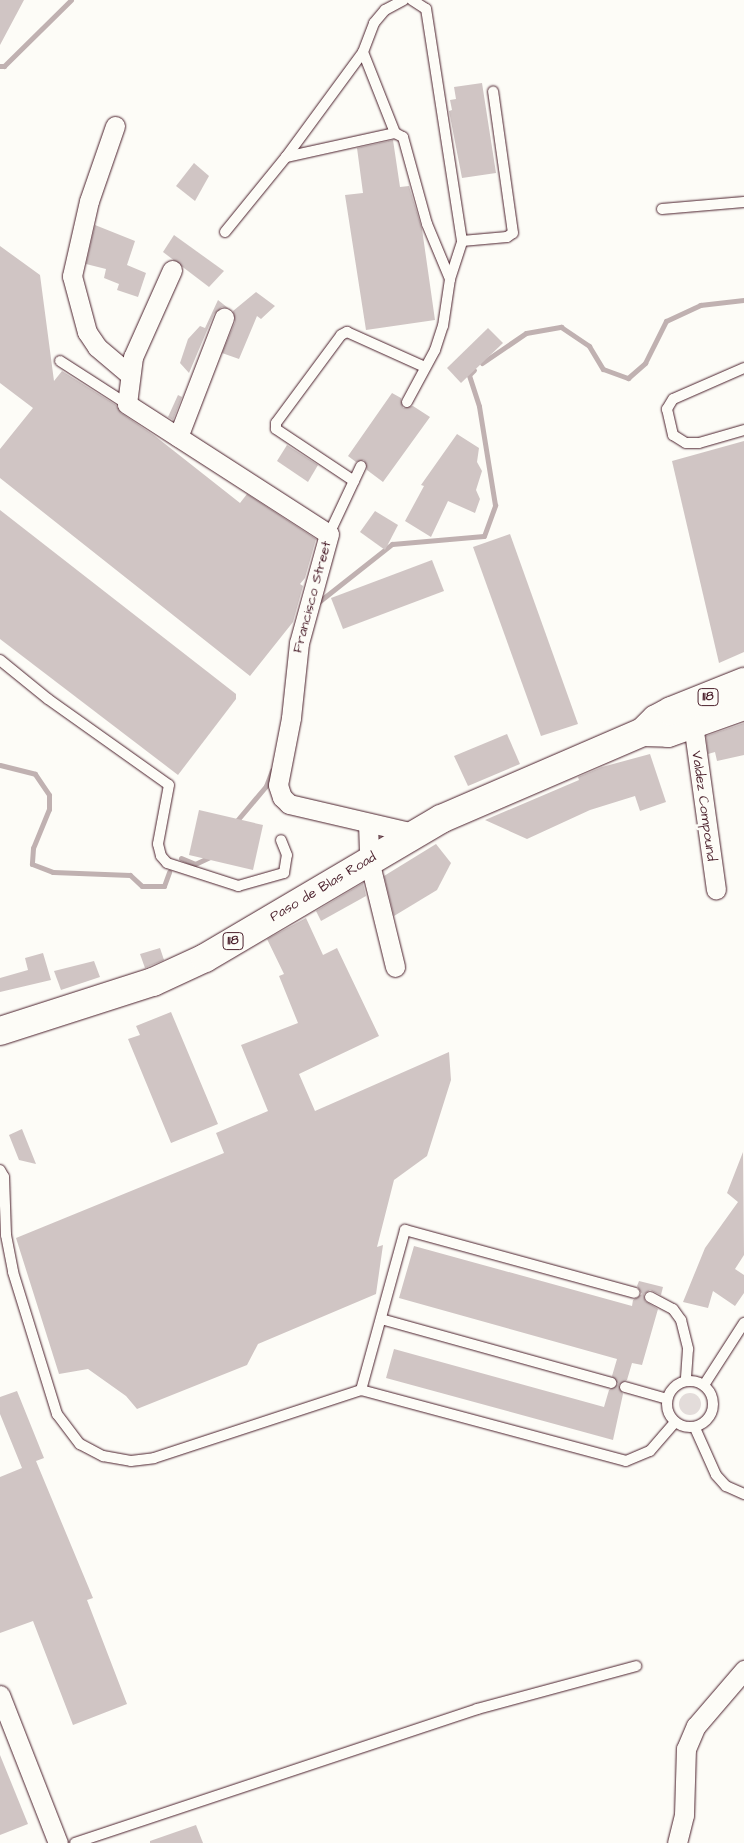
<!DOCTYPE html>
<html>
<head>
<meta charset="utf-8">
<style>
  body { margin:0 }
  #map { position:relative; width:744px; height:1843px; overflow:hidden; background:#fdfcf7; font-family:"Architects Daughter",sans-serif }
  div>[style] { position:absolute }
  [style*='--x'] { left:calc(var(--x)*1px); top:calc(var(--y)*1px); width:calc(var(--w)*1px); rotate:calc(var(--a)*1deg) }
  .green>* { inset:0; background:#e3dcda }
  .round { border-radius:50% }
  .stream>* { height:5px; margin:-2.5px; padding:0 2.5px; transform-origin:2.5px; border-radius:2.5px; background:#c0b1b1 }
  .building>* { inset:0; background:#d0c5c4 }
  .roads { filter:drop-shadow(0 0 1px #4a1f2b) drop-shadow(0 0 1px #4a1f2b) }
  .service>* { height:10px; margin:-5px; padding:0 5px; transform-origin:5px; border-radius:5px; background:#fdfcf7 }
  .service>.ring { margin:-5px; padding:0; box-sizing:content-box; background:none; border:10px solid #fdfcf7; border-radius:50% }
  .minor>* { height:19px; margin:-9.5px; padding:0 9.5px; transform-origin:9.5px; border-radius:9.5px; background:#fdfcf7 }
  .primary>* { height:28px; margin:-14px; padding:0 14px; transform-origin:14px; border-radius:14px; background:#fdfcf7 }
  span { translate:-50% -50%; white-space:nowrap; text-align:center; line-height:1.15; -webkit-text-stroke:5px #fdfcf7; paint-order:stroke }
  .shield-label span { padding:1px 4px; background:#fdfcf7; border:1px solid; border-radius:4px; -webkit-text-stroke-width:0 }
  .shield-label { font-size:12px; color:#4a1f2b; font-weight:700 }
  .street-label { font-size:14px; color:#4a1f2b }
</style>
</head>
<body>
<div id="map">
  <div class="green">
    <div class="round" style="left:679px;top:1393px;width:22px;height:22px"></div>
  </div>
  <div class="stream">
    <div style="--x:0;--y:66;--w:4;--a:0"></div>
    <div style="--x:4;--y:66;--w:94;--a:-44.6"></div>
    <div style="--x:482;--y:363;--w:53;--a:-34.3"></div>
    <div style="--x:526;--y:333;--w:36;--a:-10"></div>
    <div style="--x:561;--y:327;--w:34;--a:34"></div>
    <div style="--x:589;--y:346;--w:27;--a:59"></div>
    <div style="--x:603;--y:369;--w:27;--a:20"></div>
    <div style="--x:628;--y:378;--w:23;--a:-41"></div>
    <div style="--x:645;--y:363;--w:47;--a:-63.4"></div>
    <div style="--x:666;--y:321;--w:38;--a:-25"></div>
    <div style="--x:700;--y:305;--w:44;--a:-6.5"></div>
    <div style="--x:316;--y:604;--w:97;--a:-38.3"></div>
    <div style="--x:392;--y:544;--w:92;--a:-5"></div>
    <div style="--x:484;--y:536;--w:33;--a:-70"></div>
    <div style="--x:495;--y:505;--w:100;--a:-99.2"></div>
    <div style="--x:479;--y:406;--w:33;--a:-108"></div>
    <div style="--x:469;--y:375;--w:7;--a:-45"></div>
    <div style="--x:0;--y:765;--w:36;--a:14"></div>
    <div style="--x:35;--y:774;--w:25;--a:56"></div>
    <div style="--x:49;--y:795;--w:14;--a:90"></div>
    <div style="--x:49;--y:809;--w:42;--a:112.3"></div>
    <div style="--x:33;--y:848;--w:16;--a:94"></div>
    <div style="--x:32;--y:864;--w:22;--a:21"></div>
    <div style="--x:53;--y:872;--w:77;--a:2.2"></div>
    <div style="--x:130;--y:875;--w:16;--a:43"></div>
    <div style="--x:142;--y:886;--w:22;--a:0"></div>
    <div style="--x:164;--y:886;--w:15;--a:-70"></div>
    <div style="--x:234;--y:824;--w:50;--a:-49.9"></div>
    <div style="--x:266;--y:786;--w:17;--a:-69"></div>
    <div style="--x:181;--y:858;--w:15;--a:23"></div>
    <div style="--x:195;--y:864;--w:17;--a:-25"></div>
  </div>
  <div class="building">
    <div style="clip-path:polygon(0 0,24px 0,0 45px)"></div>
    <div style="clip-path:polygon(482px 83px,496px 173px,462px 178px,449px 111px,452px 110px,450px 100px,456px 99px,454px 87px)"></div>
    <div style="clip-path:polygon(393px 140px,400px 187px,409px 186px,422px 229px,435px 320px,366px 330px,345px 195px,363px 193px,357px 148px)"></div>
    <div style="clip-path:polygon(194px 163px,209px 176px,195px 201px,176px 186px)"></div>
    <div style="clip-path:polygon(95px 225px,135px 241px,127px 265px,146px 273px,138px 297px,117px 290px,119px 284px,104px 278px,106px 269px,86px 264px)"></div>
    <div style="clip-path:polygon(174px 235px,224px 271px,209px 287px,163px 252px)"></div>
    <div style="clip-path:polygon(0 246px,40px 275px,54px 381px,62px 371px,116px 405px,121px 413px,155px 436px,240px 503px,247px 494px,316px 539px,305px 578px,300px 584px,303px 586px,293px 622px,250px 676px,0 478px,0 449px,33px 408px,0 383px)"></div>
    <div style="clip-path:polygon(256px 292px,275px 306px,261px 319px,257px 316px,239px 359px,222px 353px,235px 322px,233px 311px)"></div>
    <div style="clip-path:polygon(218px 300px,228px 308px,222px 307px,214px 314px,189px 373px,180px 363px,188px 339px,200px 326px,205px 328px)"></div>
    <div style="clip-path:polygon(488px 328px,503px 343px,461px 383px,447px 368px)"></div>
    <div style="clip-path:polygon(392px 393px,401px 398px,403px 408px,413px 406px,430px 417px,383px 482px,367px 470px,364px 460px,356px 462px,348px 456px)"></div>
    <div style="clip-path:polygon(178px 395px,182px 397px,173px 420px,168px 417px)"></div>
    <div style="clip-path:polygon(457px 434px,479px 448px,477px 462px,482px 471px,476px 490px,480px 499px,475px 513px,448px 501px,431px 537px,405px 521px,424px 486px,421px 485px)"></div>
    <div style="clip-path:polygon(744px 441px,744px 652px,719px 663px,672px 461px)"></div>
    <div style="clip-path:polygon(287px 445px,318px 465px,308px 482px,277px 461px)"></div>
    <div style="clip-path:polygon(0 510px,236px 694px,236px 699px,178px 775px,0 639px)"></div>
    <div style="clip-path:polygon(375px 511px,398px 525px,385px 550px,360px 532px)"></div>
    <div style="clip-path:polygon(510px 534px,578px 724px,541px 736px,473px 547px)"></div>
    <div style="clip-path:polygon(432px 560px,444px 591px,343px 629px,331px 598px)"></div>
    <div style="clip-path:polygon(744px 723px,744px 755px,717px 761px,715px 752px,708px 754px,706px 736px)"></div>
    <div style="clip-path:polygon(507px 734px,520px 764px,468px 786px,454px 756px)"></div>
    <div style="clip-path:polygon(650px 754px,666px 802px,640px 811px,635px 796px,590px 810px,527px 839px,485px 820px,579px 780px,578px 777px,602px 767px)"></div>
    <div style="clip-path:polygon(199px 810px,263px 825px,253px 870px,189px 855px)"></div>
    <div style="clip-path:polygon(436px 844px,451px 863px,437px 890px,394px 916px,384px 876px)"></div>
    <div style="clip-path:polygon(363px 883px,366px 896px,321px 921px,316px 911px)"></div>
    <div style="clip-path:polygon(306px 918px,323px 955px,337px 948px,379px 1036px,299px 1074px,315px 1111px,449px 1052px,451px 1080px,427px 1156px,394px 1180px,377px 1247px,383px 1245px,376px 1294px,258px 1344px,247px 1365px,137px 1409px,126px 1396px,88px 1369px,59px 1374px,16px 1238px,224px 1153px,216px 1133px,268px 1111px,241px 1045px,298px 1023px,279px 976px,284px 974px,267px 939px)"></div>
    <div style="clip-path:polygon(160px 948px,164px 960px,145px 968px,140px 954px)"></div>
    <div style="clip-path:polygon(43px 953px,51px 980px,0 992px,0 978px,28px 970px,25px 958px)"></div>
    <div style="clip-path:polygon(94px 961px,100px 977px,61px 990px,54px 971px)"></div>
    <div style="clip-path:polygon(171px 1012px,218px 1124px,171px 1143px,128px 1039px,140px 1035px,136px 1026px)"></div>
    <div style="clip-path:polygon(22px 1129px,36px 1164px,19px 1160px,9px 1135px)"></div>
    <div style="clip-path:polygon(743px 1152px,744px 1255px,735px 1269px,744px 1275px,744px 1293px,735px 1306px,713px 1291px,708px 1308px,683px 1302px,705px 1248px,738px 1202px,727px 1193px)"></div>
    <div style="clip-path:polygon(414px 1246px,632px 1306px,633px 1300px,642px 1294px,637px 1286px,639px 1281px,663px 1287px,661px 1295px,650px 1290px,644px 1294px,645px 1301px,658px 1309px,642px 1365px,632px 1363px,627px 1380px,619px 1385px,623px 1394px,613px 1440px,386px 1378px,394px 1349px,604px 1407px,609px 1390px,618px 1384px,612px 1376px,617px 1359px,399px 1298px)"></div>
    <div style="clip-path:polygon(17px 1391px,44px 1458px,36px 1461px,93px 1598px,87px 1600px,127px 1704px,73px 1725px,33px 1621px,0 1633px,0 1477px,22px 1468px,0 1414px,0 1397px)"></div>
    <div style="clip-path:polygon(0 1755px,28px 1824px,0 1835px)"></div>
    <div style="clip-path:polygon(196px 1825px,203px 1843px,150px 1843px,150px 1841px)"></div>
  </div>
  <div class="roads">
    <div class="service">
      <div style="--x:363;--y:52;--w:87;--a:68.4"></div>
      <div style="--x:286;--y:157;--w:112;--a:-12.4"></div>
      <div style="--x:395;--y:133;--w:9;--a:27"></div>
      <div style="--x:403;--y:137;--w:90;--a:74.6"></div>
      <div style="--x:427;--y:224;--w:60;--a:67.3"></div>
      <div style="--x:662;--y:209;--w:82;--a:-4.9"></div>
      <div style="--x:225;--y:232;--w:97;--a:-50.9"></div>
      <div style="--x:286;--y:157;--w:130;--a:-53.7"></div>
      <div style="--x:363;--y:52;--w:31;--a:-69"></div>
      <div style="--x:374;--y:23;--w:17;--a:-50"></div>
      <div style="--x:385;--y:10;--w:21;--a:-28"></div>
      <div style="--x:462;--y:241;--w:45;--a:-5.1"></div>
      <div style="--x:507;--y:237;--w:7;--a:-34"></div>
      <div style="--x:513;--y:233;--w:143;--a:-98"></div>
      <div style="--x:60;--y:361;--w:80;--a:32.7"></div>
      <div style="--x:744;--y:368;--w:77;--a:156.4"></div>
      <div style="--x:673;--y:399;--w:12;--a:121"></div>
      <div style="--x:667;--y:409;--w:27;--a:77"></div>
      <div style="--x:673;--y:435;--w:15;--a:32"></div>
      <div style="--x:686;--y:443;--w:13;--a:0"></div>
      <div style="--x:699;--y:443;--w:47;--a:-16.1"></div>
      <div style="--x:407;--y:402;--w:59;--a:-61.7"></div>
      <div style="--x:435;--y:350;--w:25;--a:-72"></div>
      <div style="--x:443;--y:326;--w:48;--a:-81.5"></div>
      <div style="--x:450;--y:279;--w:40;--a:-72"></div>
      <div style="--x:462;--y:241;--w:235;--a:-98.8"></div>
      <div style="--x:426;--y:9;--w:17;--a:-147"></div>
      <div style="--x:354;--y:481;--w:94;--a:-146.3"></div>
      <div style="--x:276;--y:429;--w:6;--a:-90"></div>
      <div style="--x:276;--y:423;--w:109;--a:-53.5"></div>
      <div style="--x:341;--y:335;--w:7;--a:-27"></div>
      <div style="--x:347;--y:332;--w:85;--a:24.2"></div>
      <div style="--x:329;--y:534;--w:75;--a:-64.8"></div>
      <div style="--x:0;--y:660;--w:62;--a:39.1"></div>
      <div style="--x:48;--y:699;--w:148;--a:35.4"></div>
      <div style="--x:169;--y:785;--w:60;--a:100.6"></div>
      <div style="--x:158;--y:844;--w:12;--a:76"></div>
      <div style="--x:161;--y:856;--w:9;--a:49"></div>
      <div style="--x:167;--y:863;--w:75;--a:17.9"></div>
      <div style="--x:238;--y:886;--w:48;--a:-15.8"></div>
      <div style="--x:284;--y:873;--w:18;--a:-81"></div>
      <div style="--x:287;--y:855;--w:16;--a:-112"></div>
      <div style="--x:0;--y:1170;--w:8;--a:60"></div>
      <div style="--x:4;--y:1177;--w:58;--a:88"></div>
      <div style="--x:6;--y:1235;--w:38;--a:79"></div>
      <div style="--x:13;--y:1272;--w:149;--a:72.8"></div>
      <div style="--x:57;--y:1414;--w:38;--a:53"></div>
      <div style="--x:80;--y:1444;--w:26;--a:28"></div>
      <div style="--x:103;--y:1456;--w:28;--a:10"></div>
      <div style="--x:131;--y:1461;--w:23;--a:-7"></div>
      <div style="--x:154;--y:1458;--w:218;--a:-18.2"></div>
      <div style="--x:361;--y:1390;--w:274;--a:15"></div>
      <div style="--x:626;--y:1461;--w:26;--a:-23"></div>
      <div style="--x:650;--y:1451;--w:38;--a:-49"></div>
      <div style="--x:650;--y:1297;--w:26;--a:28"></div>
      <div style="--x:673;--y:1309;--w:14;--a:54"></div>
      <div style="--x:681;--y:1320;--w:30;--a:76"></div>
      <div style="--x:688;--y:1349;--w:32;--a:94"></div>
      <div style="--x:381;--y:1319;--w:239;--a:15.5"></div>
      <div class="ring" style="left:667px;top:1381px;width:36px;height:36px"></div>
      <div style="--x:704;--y:1385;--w:74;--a:-57.2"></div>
      <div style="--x:625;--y:1387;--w:44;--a:15.9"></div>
      <div style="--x:361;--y:1390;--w:166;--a:-74.6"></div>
      <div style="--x:405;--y:1230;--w:238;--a:15.3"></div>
      <div style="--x:695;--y:1428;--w:51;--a:65.9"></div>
      <div style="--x:716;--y:1475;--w:15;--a:48"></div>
      <div style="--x:726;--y:1486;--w:20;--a:24"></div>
      <div style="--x:75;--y:1843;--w:424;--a:-18.4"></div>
      <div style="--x:477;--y:1709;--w:165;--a:-15.1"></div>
    </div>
    <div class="minor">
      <div style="--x:115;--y:126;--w:79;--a:109.1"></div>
      <div style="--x:89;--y:201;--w:77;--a:102.8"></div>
      <div style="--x:72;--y:276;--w:58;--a:75"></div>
      <div style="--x:87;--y:332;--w:18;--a:56"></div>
      <div style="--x:97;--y:347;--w:43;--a:40.3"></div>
      <div style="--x:172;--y:270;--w:95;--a:114.1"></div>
      <div style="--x:133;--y:357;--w:47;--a:97.3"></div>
      <div style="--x:127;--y:404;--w:240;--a:32.8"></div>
      <div style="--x:329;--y:534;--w:113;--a:105.4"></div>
      <div style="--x:299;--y:643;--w:75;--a:96.1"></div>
      <div style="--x:291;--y:718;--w:68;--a:101"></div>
      <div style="--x:278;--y:785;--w:13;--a:72"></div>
      <div style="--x:282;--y:797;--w:10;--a:45"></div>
      <div style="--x:289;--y:804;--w:128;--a:13.1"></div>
      <div style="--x:178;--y:437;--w:128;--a:-68.9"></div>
      <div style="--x:693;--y:724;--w:167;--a:82.1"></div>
      <div style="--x:368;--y:823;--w:37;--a:88"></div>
      <div style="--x:369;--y:860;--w:110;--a:76.3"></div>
      <div style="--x:0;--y:1695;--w:159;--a:68.6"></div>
      <div style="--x:677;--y:1843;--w:29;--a:-76"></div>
      <div style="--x:684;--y:1815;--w:66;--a:-88.3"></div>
      <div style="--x:686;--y:1749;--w:25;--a:-67"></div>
      <div style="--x:696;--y:1726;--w:74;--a:-49.4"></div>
    </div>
    <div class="primary">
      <div style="--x:643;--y:732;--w:25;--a:2"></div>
      <div style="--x:668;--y:733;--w:81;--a:-19.6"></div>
      <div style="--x:0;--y:1031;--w:161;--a:-17.8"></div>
      <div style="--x:153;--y:982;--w:57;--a:-24.8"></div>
      <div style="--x:205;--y:958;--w:274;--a:-30.5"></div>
      <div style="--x:441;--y:819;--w:220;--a:-23.3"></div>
      <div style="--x:643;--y:732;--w:18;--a:-45"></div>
      <div style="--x:656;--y:719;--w:17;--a:-28"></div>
      <div style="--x:671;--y:711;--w:79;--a:-21.7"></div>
    </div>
  </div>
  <div class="shield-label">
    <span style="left:708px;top:697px">118</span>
    <span style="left:233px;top:941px">118</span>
  </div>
  <div class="street-label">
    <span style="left:312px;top:597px;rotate:-75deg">Francisco Street</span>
    <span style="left:704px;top:806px;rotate:82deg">Valdez Compound</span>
    <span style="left:323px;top:887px;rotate:-31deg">Paso de Blas Road</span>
  </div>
</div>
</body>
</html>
